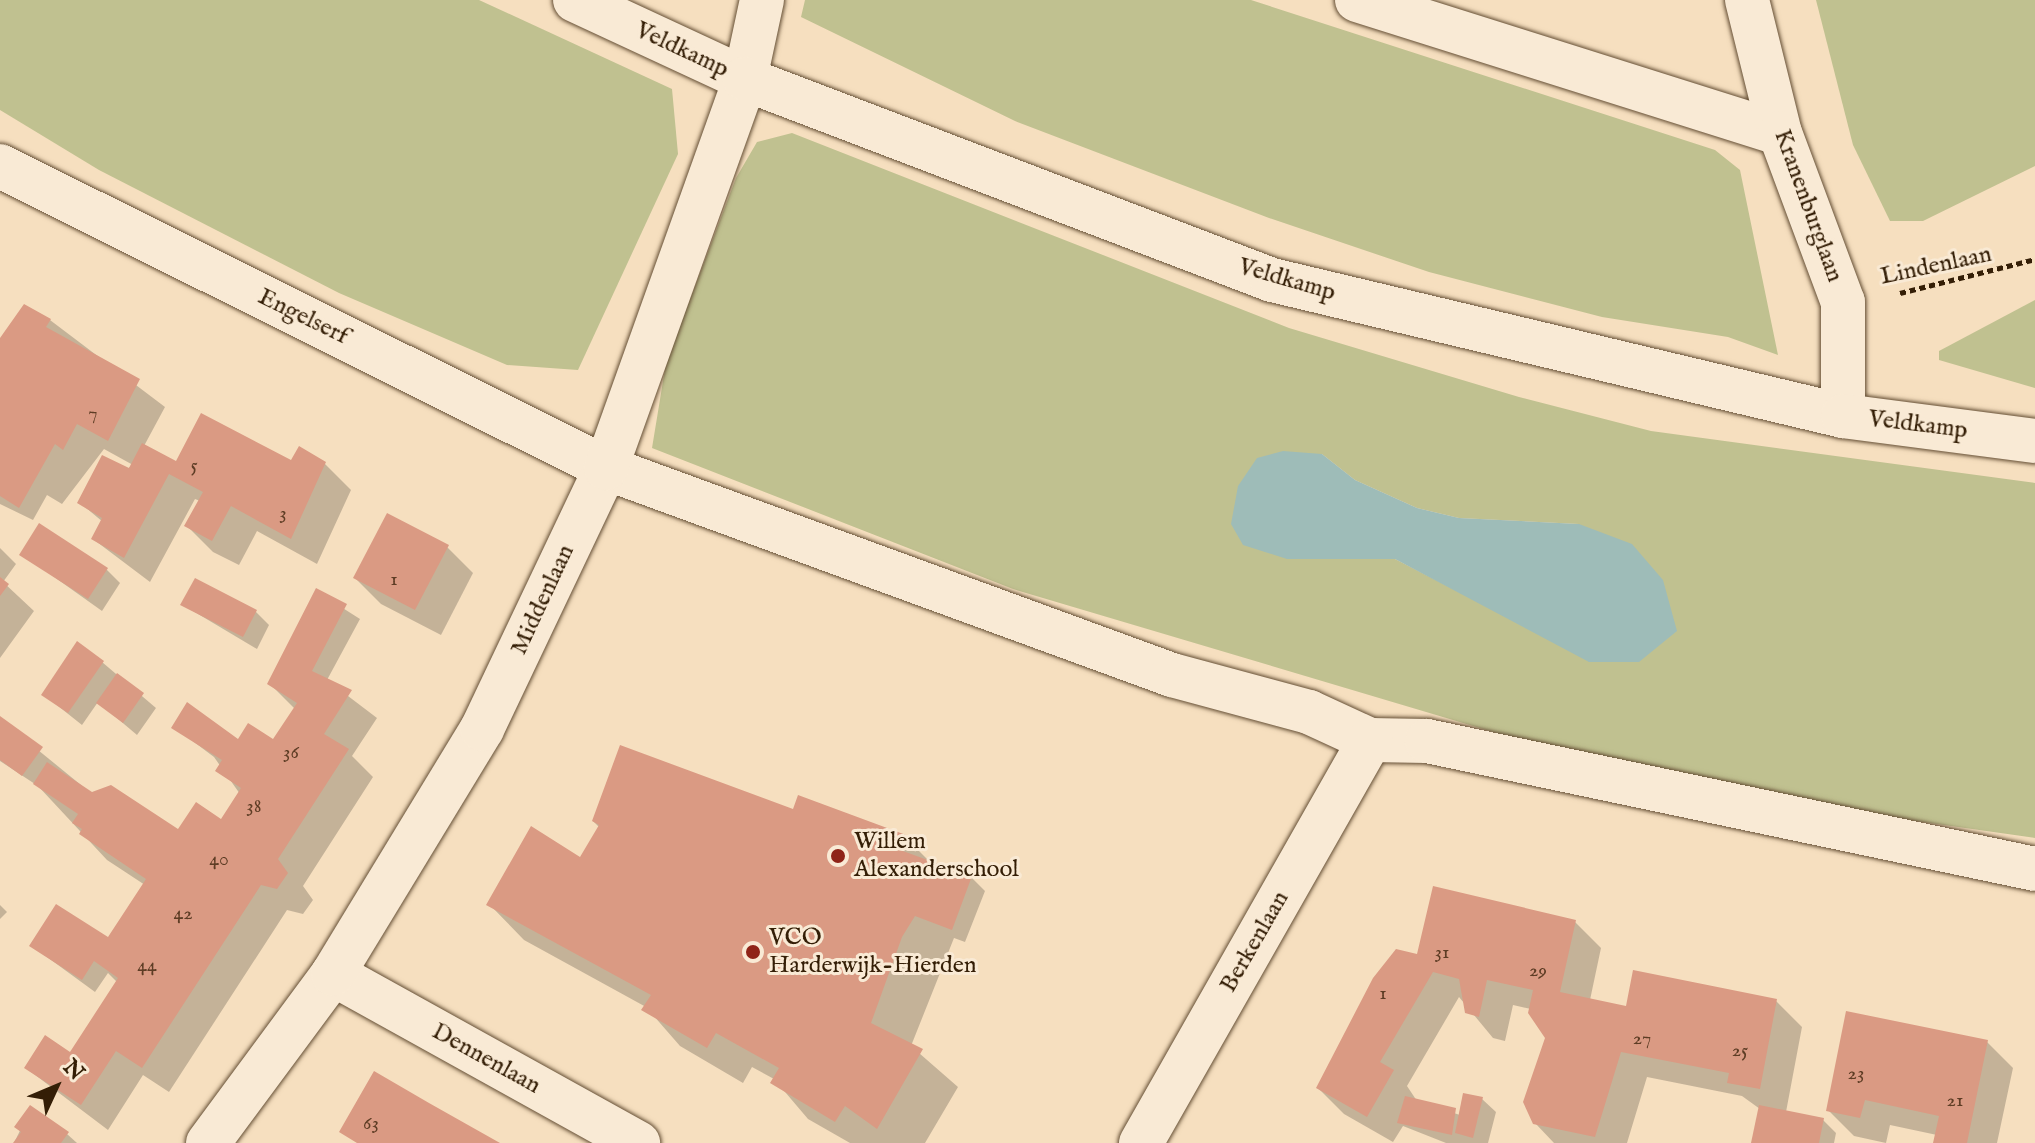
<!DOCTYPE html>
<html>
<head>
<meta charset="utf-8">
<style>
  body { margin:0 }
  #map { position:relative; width:2035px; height:1143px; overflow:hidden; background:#f6dfbf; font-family:"IM FELL English",serif }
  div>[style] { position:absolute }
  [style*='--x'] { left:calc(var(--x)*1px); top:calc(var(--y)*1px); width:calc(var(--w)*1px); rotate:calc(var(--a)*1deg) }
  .green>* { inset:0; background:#c0c190 }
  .water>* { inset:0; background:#9ebcb8 }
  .shadow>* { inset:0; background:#0003 }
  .building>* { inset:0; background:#da9a83 }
  .path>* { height:5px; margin-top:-2.5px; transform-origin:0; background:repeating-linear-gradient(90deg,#341e06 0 6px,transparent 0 10px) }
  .roads { filter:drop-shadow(0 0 2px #644e34) drop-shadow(0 0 2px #644e34) }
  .minor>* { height:44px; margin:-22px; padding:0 22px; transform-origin:22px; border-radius:22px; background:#f9ead5 }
  .tertiary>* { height:44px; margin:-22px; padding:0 22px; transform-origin:22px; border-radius:22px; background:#f9ead5 }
  .dots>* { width:22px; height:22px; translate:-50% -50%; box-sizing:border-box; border:4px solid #f9ead5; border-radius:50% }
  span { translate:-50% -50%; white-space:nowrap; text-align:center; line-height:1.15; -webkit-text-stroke:6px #f9ead5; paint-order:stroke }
  .number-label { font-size:20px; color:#5e3d25 }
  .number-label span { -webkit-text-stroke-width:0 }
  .street-label { font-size:24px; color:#341e06 }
  .poi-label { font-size:24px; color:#341e06 }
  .left { translate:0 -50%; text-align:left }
  .north { position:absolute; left:16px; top:1047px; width:80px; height:80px; -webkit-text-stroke:6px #f9ead5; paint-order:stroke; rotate:46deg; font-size:22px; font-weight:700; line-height:32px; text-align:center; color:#341e06 }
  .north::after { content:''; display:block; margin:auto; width:28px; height:36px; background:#341e06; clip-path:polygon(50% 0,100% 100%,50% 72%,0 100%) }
</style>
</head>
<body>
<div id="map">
  <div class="green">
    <div style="clip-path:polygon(0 0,479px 0,672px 89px,678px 154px,578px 370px,507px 365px,339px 293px,99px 170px,0 110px)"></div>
    <div style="clip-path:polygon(805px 0,1251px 0,1715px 150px,1740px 170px,1778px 355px,1728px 337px,1602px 317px,1429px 272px,1269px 218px,1015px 121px,801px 17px)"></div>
    <div style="clip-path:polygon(1816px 0,2035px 0,2035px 166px,1923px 221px,1890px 221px,1853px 145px)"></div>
    <div style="clip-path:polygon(evenodd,792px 133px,1289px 328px,1519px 397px,1651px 431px,2035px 483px,2035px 838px,1767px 800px,1581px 758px,1013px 589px,652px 448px,666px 363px,736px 178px,757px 142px,792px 133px,1322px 454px,1355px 480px,1417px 508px,1459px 518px,1579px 524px,1455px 590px,1395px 559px,1287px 559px,1322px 454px)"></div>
    <div style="clip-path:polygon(2035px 300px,2035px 388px,1939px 360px,1939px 351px)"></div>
  </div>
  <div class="water">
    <div style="clip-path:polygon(1283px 451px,1322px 454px,1355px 480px,1417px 508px,1459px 518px,1579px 524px,1632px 544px,1663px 580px,1677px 631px,1639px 662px,1589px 662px,1395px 559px,1287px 559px,1243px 545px,1231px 524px,1238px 486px,1257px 458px)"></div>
  </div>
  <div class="shadow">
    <div style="clip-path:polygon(50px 320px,165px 407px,144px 446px,177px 463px,325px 464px,351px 490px,317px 564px,257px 531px,239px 565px,213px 552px,187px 526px,200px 501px,195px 499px,150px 582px,93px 539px,103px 522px,79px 502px,133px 465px,104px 449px,62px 504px,47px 495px,33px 520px,0 504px,0 343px)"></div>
    <div style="clip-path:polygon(447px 547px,473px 573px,441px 635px,381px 604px,355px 578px)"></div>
    <div style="clip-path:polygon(0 548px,16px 564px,3px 582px,34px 611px,0 658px)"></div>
    <div style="clip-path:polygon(22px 554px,107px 570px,120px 583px,102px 611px)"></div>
    <div style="clip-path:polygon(316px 591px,360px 619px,327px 680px,377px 718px,352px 756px,373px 777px,303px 886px,313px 900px,303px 914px,287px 910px,169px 1092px,143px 1075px,108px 1130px,26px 1068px,71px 1055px,117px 982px,108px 973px,95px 992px,32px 946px,109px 940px,145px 885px,107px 860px,38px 786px,0 761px,0 719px,92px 794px,179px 832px,222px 821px,240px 794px,214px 757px,174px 727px,188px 705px,239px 742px,274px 742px,295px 709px,269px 683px)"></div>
    <div style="clip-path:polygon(183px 605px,256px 612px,269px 625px,257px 649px)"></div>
    <div style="clip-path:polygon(102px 662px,156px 708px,137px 735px,98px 702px,82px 725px,43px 694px)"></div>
    <div style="clip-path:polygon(794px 812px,905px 837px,930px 862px,971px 877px,985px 891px,965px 942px,954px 938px,911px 1046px,958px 1087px,925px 1143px,850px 1143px,808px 1119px,774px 1079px,752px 1067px,743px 1083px,680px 1046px,646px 1007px,524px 940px,489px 904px,581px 860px,600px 828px,593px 821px)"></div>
    <div style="clip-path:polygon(0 905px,7px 912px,0 919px)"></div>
    <div style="clip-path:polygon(1575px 922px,1601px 948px,1590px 1000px,1628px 1008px,1776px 1001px,1802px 1027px,1786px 1112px,1823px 1120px,1836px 1133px,1834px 1143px,1753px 1143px,1760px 1109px,1742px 1096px,1647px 1077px,1627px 1143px,1554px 1143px,1535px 1123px,1547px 1038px,1531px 1009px,1513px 1005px,1505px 1041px,1493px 1038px,1459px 997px,1407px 1086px,1417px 1101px,1460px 1115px,1482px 1099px,1496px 1112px,1488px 1143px,1446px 1143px,1403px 1126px,1393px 1142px,1344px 1114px,1318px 1088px,1419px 957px)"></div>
    <div style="clip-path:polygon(1987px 1042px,2013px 1068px,1997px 1143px,1935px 1143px,1937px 1135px,1890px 1125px,1886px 1143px,1854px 1136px,1828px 1110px)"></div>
    <div style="clip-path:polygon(31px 1108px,67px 1134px,77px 1143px,14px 1143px)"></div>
  </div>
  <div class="building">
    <div style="clip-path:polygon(24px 304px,51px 319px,46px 327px,140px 379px,108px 441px,77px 424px,63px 450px,55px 444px,19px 508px,0 496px,0 338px)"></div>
    <div style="clip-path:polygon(201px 413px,291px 460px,299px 446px,326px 462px,291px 539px,231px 506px,212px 541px,184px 526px,203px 492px,169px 474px,124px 558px,91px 539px,102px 518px,77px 503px,102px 455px,129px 468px,142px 443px,176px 461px)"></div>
    <div style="clip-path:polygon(387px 513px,449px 545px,415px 610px,353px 578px)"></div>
    <div style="clip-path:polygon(39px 523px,108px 568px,88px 599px,19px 555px)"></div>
    <div style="clip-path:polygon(0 577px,9px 584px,0 596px)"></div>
    <div style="clip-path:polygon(195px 578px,257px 610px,243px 637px,180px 605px)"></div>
    <div style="clip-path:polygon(316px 588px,347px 604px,312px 671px,352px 690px,324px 734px,349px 749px,278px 859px,288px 873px,277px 889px,261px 885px,142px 1068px,116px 1051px,81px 1105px,24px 1068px,45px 1035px,70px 1052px,118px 978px,94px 961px,82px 980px,29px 946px,56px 904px,108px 937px,146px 879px,79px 834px,82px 829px,72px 823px,78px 814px,33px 784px,47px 762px,92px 792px,111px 785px,178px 829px,196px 802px,221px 819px,241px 788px,215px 771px,222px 760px,171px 728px,187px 702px,238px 739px,248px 723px,273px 739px,297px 703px,267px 684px)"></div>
    <div style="clip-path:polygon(77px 641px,104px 661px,68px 713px,41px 695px)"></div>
    <div style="clip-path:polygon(117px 673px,144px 693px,123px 723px,96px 703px)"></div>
    <div style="clip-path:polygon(0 716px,43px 747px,22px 776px,0 760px)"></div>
    <div style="clip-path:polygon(620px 745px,793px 809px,798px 795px,906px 835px,900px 850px,972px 876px,952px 930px,915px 916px,902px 937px,871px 1023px,923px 1049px,877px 1129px,845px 1106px,835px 1122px,770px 1083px,779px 1068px,716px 1033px,707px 1048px,641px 1010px,651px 995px,486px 905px,531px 826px,580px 857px,599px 825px,592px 821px)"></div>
    <div style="clip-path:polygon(1433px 886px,1576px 920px,1560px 992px,1626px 1006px,1633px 970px,1777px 999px,1760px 1089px,1727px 1083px,1729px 1073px,1621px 1052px,1595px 1137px,1533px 1124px,1523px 1102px,1545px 1038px,1528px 1013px,1533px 990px,1487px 980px,1479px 1017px,1465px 1013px,1459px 979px,1433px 972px,1380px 1062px,1394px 1070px,1367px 1117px,1316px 1088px,1373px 978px,1396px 949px,1417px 954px)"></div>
    <div style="clip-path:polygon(1846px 1011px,1988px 1040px,1967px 1143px,1933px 1143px,1939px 1116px,1865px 1100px,1860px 1118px,1826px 1111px)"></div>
    <div style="clip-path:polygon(374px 1071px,429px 1103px,500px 1143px,357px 1143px,339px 1132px)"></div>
    <div style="clip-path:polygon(1463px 1093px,1483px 1097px,1473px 1138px,1455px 1133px)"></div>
    <div style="clip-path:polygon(1405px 1096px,1456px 1108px,1452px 1135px,1397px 1123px)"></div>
    <div style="clip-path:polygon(30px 1105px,69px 1132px,61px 1143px,13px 1143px,21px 1132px,14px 1127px)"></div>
    <div style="clip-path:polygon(1759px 1105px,1824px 1118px,1819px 1143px,1751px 1143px)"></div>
  </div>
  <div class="path">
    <div style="--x:1900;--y:293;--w:139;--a:-14.1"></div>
  </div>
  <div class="roads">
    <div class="minor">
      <div style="--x:1357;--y:0;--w:443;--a:17.5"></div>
      <div style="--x:1747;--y:0;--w:137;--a:76.1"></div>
      <div style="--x:1780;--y:133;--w:180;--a:69.6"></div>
      <div style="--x:1843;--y:302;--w:114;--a:90"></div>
      <div style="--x:0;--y:166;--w:677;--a:26.49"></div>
      <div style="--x:606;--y:468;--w:603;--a:20.09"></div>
      <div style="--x:1172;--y:675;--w:142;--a:15.1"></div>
      <div style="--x:1309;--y:712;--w:67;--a:24.7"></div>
      <div style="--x:1370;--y:740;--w:57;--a:1"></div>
      <div style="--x:1427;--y:741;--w:621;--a:11.89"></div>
      <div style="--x:333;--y:974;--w:349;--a:29"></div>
      <div style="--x:208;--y:1143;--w:210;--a:-53.5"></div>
      <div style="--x:333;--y:974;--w:287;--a:-58.7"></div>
      <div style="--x:482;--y:729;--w:289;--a:-64.6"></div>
      <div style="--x:606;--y:468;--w:413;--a:-70.3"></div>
      <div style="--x:745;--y:79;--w:81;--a:-77.9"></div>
      <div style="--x:1141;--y:1143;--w:464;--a:-60.4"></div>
    </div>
    <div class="tertiary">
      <div style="--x:575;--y:0;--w:187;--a:24.9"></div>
      <div style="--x:745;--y:79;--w:564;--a:20.88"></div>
      <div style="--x:1272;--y:280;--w:587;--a:13.4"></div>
      <div style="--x:1843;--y:416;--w:194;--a:7.4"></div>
    </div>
  </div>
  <div class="dots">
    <div style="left:838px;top:856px;background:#8f2418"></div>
    <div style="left:753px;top:952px;background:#8f2418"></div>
  </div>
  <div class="number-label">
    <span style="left:93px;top:413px">7</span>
    <span style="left:194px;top:465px">5</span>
    <span style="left:283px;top:513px">3</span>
    <span style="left:394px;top:579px">1</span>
    <span style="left:291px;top:752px">36</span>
    <span style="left:254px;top:806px">38</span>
    <span style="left:219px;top:859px">40</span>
    <span style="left:183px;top:913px">42</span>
    <span style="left:1442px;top:952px">31</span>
    <span style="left:147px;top:965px">44</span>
    <span style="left:1538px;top:970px">29</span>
    <span style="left:1383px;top:993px">1</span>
    <span style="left:1642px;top:1038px">27</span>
    <span style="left:1740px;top:1050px">25</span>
    <span style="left:1856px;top:1073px">23</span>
    <span style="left:1955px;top:1100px">21</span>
    <span style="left:371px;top:1123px">63</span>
  </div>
  <div class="street-label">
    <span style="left:682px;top:50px;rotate:25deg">Veldkamp</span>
    <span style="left:1808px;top:206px;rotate:70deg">Kranenburglaan</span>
    <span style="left:1936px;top:266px;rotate:-12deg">Lindenlaan</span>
    <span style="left:1287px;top:280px;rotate:16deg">Veldkamp</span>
    <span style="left:303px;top:317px;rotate:26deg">Engelserf</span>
    <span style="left:1918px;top:425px;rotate:7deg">Veldkamp</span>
    <span style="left:543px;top:600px;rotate:-65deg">Middenlaan</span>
    <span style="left:1255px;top:942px;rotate:-60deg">Berkenlaan</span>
    <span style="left:486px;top:1059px;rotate:29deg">Dennenlaan</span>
  </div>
  <div class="poi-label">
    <span class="left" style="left:854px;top:856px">Willem<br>Alexanderschool</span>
    <span class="left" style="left:769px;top:952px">VCO<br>Harderwijk-Hierden</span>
  </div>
  <div class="north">N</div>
</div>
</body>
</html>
